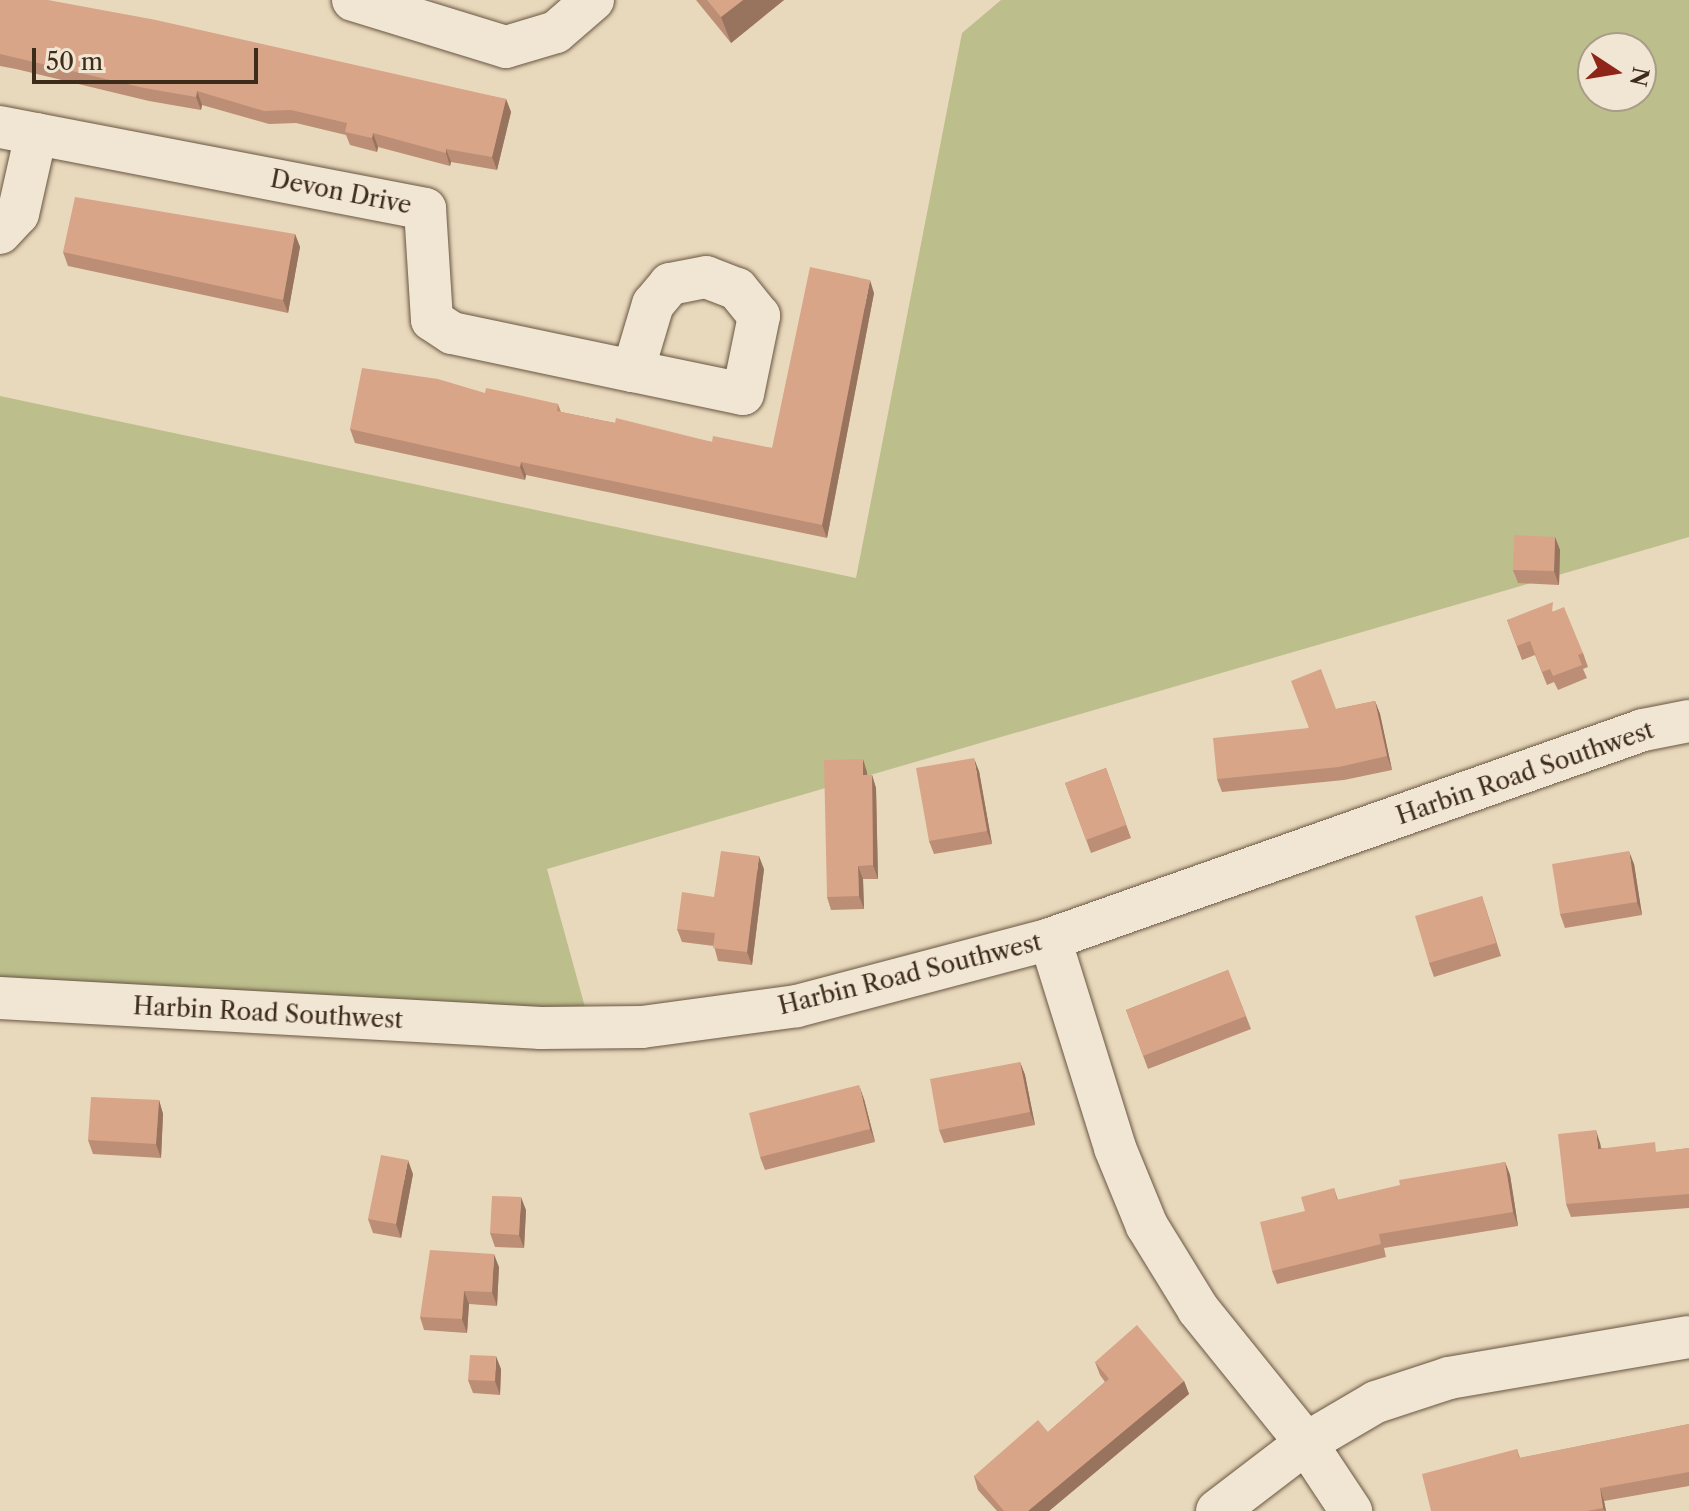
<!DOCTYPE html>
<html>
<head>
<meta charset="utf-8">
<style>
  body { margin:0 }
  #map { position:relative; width:1689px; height:1511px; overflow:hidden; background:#e9d9bc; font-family:"Libre Caslon Text",serif }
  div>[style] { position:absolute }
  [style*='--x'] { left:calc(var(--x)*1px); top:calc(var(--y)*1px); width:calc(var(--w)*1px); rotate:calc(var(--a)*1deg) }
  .green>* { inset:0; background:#bcbe8c }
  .roads { filter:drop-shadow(0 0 2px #695743) drop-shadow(0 0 2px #695743) }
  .minor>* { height:42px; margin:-21px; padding:0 21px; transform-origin:21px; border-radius:21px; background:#f1e6d3 }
  .wall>* { inset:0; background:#bb8e75 }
  .shaded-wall>* { inset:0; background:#98745f }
  .building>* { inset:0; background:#d9a588 }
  span { translate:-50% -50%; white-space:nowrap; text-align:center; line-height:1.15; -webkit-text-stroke:6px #f1e6d3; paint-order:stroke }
  .street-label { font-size:24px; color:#3e2c1b }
  .north { position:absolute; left:1577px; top:32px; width:80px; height:80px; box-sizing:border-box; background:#f1e6d3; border:2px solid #a99c89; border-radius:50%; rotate:102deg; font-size:22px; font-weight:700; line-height:32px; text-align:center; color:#3e2c1b }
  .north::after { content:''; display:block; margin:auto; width:28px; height:36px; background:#8f2418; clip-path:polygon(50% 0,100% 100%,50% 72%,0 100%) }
  .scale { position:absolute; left:32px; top:48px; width:226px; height:36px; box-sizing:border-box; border:4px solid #3e2c1b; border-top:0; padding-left:10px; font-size:24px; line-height:28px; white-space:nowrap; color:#3e2c1b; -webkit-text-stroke:6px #f1e6d3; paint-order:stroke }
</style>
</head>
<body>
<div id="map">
  <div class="green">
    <div style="clip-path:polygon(evenodd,1001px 0,1689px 0,1689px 537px,547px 869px,591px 1029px,0 1003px,0 396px,856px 578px,962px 33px,1001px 0,1593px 48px,1641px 48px,1641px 96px,1593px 96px,1593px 48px)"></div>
  </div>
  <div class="roads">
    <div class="minor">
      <div style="--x:353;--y:0;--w:160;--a:17.1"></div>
      <div style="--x:506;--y:47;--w:52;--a:-16.7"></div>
      <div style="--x:556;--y:32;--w:49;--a:-40.9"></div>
      <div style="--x:0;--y:127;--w:433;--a:10.9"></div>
      <div style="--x:425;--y:209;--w:111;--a:86.4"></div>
      <div style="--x:432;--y:320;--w:24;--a:33"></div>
      <div style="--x:452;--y:333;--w:185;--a:11.9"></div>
      <div style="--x:633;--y:371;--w:112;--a:11.8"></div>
      <div style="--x:743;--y:394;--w:80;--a:-78.4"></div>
      <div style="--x:759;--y:316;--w:35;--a:-129"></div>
      <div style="--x:737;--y:289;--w:33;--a:-159"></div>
      <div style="--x:706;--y:277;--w:37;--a:169"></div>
      <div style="--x:670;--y:284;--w:26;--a:130"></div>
      <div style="--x:653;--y:304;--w:70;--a:106.6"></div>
      <div style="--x:0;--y:233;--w:26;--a:-47"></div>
      <div style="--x:18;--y:214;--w:82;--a:-77.3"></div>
      <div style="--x:1050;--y:939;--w:219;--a:72.7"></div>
      <div style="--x:1115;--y:1148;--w:84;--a:67.7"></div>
      <div style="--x:1147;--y:1226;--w:97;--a:58.4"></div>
      <div style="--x:1198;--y:1309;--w:172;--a:51.1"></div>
      <div style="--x:1306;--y:1443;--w:82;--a:56.5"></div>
      <div style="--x:0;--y:998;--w:542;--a:3.17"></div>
      <div style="--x:541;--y:1028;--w:101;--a:-0.6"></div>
      <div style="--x:642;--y:1027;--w:156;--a:-7.7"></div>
      <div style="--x:797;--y:1006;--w:262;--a:-14.8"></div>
      <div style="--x:1050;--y:939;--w:629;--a:-19.41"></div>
      <div style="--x:1643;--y:730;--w:47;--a:-11.1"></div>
      <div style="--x:1217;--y:1511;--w:112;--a:-37.4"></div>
      <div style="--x:1306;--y:1443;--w:81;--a:-30.4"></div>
      <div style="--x:1376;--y:1402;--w:77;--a:-18.2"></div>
      <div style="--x:1449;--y:1378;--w:243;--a:-9.7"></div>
    </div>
  </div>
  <div class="wall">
    <div style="clip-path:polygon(0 0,506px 99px,511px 112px,497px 170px,451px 162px,450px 166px,378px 147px,377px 152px,350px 145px,346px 135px,296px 123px,269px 124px,202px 105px,201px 110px,149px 101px,16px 69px,0 66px)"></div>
    <div style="clip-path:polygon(696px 0,784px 0,731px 43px)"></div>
    <div style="clip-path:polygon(295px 234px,300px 247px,288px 313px,68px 266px,63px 252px)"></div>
    <div style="clip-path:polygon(874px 293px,827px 538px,526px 475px,525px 480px,355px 443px,350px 429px,485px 393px,558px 404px,561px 412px,615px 423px,712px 442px,772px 448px)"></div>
    <div style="clip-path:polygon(1555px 537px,1560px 550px,1559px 585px,1518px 583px,1513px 570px)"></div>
    <div style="clip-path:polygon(1556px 611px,1583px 653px,1588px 667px,1583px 669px,1587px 678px,1558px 690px,1554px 682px,1547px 685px,1535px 655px,1522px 660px,1507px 620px)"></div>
    <div style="clip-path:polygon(1375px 701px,1380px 714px,1392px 770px,1344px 780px,1222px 792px,1217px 779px,1308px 728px,1336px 709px)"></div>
    <div style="clip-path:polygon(1106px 768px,1131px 838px,1091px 853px,1065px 783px)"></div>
    <div style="clip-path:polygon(979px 771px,992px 844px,934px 854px,929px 841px)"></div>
    <div style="clip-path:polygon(867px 772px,867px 775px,872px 775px,876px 788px,878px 879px,863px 879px,864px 909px,831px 910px,827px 897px)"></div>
    <div style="clip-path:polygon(1634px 864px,1642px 915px,1565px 928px,1560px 914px)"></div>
    <div style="clip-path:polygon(764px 869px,752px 965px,718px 961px,714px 946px,682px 942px,677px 929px,714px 897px)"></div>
    <div style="clip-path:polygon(1482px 896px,1501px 956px,1434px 977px,1429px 963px)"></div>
    <div style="clip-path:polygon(1228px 970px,1251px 1029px,1148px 1069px,1126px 1010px)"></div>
    <div style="clip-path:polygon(1020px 1062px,1025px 1075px,1035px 1125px,944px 1143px,939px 1130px)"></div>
    <div style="clip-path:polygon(864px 1099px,875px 1142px,765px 1170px,760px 1157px)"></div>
    <div style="clip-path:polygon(159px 1100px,163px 1114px,161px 1158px,93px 1154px,88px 1140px)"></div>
    <div style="clip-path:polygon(1600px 1143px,1601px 1148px,1658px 1152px,1689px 1148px,1689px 1208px,1571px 1217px,1566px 1204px)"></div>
    <div style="clip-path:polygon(1505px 1162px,1510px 1175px,1518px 1226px,1384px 1248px,1386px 1257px,1277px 1284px,1272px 1271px,1305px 1211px,1334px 1188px,1338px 1200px)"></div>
    <div style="clip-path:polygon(413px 1174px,401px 1238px,373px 1233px,368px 1219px)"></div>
    <div style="clip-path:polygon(526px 1210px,524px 1248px,495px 1247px,490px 1233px)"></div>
    <div style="clip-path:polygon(499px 1267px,497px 1306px,469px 1304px,467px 1333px,424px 1330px,420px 1317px)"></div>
    <div style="clip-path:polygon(1095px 1362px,1184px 1381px,1189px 1394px,1049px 1511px,997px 1511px,978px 1490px,974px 1476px,1048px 1432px,1105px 1382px,1100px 1375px)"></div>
    <div style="clip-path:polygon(501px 1369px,500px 1395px,473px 1393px,468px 1380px)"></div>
    <div style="clip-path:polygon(1689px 1424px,1689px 1486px,1604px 1501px,1606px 1511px,1431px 1511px,1517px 1449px,1520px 1458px)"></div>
  </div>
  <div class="shaded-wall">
    <div style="clip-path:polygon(743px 0,784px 0,731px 43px,721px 17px)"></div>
    <div style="clip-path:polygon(197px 91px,202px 105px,201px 110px,196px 97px)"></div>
    <div style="clip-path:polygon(506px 99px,511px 112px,497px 170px,492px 157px)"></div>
    <div style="clip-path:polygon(373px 133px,378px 147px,377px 152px,372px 138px)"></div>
    <div style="clip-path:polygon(446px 149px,451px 162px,450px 166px,446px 153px)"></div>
    <div style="clip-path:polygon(295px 234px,300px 247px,288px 313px,283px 300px)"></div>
    <div style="clip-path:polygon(870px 280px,874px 293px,827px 538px,822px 525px)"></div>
    <div style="clip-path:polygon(521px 462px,526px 475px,525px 480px,520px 467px)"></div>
    <div style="clip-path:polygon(1555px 537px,1560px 550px,1559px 585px,1554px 571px)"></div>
    <div style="clip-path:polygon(1375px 701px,1380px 714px,1392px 770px,1387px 756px)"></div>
    <div style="clip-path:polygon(974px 758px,979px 771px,992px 844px,987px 831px)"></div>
    <div style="clip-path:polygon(863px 759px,867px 772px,868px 788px,863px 775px)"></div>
    <div style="clip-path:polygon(872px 775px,876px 788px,878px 879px,873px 865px)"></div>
    <div style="clip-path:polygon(1629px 851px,1634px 864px,1642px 915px,1637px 902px)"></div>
    <div style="clip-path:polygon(759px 856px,764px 869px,752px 965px,747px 952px)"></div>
    <div style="clip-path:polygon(858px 866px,863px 879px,864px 909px,859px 896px)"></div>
    <div style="clip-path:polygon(1020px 1062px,1025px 1075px,1035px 1125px,1030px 1112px)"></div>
    <div style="clip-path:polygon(859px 1085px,864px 1099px,875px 1142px,870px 1129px)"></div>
    <div style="clip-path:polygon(159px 1100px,163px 1114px,161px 1158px,156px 1144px)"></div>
    <div style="clip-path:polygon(1596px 1130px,1600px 1143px,1603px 1162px,1598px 1149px)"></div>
    <div style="clip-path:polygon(408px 1160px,413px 1174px,401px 1238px,396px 1224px)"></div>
    <div style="clip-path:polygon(1505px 1162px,1510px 1175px,1518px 1226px,1513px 1212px)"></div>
    <div style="clip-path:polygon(521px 1197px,526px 1210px,524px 1248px,519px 1235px)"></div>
    <div style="clip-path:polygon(494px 1254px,499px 1267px,497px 1306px,492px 1292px)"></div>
    <div style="clip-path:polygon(464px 1291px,469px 1304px,467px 1333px,462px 1319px)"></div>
    <div style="clip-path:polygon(496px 1356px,501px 1369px,500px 1395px,495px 1381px)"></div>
    <div style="clip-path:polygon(1184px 1381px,1189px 1394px,1049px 1511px,1028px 1511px)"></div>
    <div style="clip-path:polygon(1600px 1488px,1604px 1501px,1606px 1511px,1605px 1511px,1603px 1508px)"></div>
  </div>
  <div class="building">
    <div style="clip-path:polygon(0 0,48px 0,156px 20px,506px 99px,492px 157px,446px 149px,446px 153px,373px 133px,372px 138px,345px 132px,347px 123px,291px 110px,264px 111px,197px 91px,196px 97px,144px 88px,0 54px)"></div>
    <div style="clip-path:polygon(707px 0,743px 0,721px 17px)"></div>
    <div style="clip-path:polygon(75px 197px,295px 234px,283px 300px,63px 252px)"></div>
    <div style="clip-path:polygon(810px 267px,870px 280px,822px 525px,521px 462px,520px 467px,350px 429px,362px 368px,438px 379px,485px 393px,486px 388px,510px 393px,558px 404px,557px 411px,615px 423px,616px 418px,712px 442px,713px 436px,772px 448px)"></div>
    <div style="clip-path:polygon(1514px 535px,1555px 537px,1554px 571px,1513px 570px)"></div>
    <div style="clip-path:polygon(1553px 602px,1552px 612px,1564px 607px,1583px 653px,1578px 655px,1582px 665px,1553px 676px,1550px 669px,1542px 672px,1530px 641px,1517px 646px,1507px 620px)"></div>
    <div style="clip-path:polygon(1321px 669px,1336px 709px,1375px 701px,1387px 756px,1339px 767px,1217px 779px,1213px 738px,1309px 728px,1291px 681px)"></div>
    <div style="clip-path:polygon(974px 758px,987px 831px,929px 841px,916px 768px)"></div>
    <div style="clip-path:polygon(863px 759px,863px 775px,872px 775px,873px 865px,858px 866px,859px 896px,827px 897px,824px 760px)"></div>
    <div style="clip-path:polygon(1106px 768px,1126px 825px,1086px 840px,1065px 783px)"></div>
    <div style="clip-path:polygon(721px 851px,759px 856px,747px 952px,713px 948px,715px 933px,677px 929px,682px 892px,714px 897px)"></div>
    <div style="clip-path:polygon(1629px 851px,1637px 902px,1560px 914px,1552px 864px)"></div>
    <div style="clip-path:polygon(1482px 896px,1496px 943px,1429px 963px,1415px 916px)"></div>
    <div style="clip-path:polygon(1228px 970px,1246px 1016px,1143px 1056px,1126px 1010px)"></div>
    <div style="clip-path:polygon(1020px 1062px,1030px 1112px,939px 1130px,930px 1079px)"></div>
    <div style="clip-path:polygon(859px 1085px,870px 1129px,760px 1157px,749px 1113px)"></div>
    <div style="clip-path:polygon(91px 1097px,159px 1100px,156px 1144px,88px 1140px)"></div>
    <div style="clip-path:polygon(1596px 1130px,1598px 1149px,1655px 1142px,1656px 1152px,1689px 1148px,1689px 1194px,1566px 1204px,1558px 1134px)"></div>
    <div style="clip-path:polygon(381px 1155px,408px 1160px,396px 1224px,368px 1219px)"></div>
    <div style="clip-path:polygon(1505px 1162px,1513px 1212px,1379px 1234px,1381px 1244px,1272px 1271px,1260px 1222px,1305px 1211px,1301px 1197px,1334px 1188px,1337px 1200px,1400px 1185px,1399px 1180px)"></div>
    <div style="clip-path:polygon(492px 1196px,521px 1197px,519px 1235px,490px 1233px)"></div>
    <div style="clip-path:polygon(430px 1250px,494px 1254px,492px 1292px,464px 1291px,462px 1319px,420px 1317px)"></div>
    <div style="clip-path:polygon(1137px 1325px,1184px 1381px,1028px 1511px,1004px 1511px,974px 1476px,1038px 1420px,1048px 1432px,1109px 1379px,1095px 1362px)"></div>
    <div style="clip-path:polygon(470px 1355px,496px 1356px,495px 1381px,468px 1380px)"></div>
    <div style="clip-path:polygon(1689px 1424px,1689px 1472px,1600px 1488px,1603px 1508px,1587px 1511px,1431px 1511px,1422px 1474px,1517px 1449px,1519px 1458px)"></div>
  </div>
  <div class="street-label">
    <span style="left:341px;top:192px;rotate:11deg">Devon Drive</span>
    <span style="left:1525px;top:773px;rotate:-19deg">Harbin Road Southwest</span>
    <span style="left:910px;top:974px;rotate:-14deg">Harbin Road Southwest</span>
    <span style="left:268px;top:1013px;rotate:3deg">Harbin Road Southwest</span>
  </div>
  <div class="north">N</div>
  <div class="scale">50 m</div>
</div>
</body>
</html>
